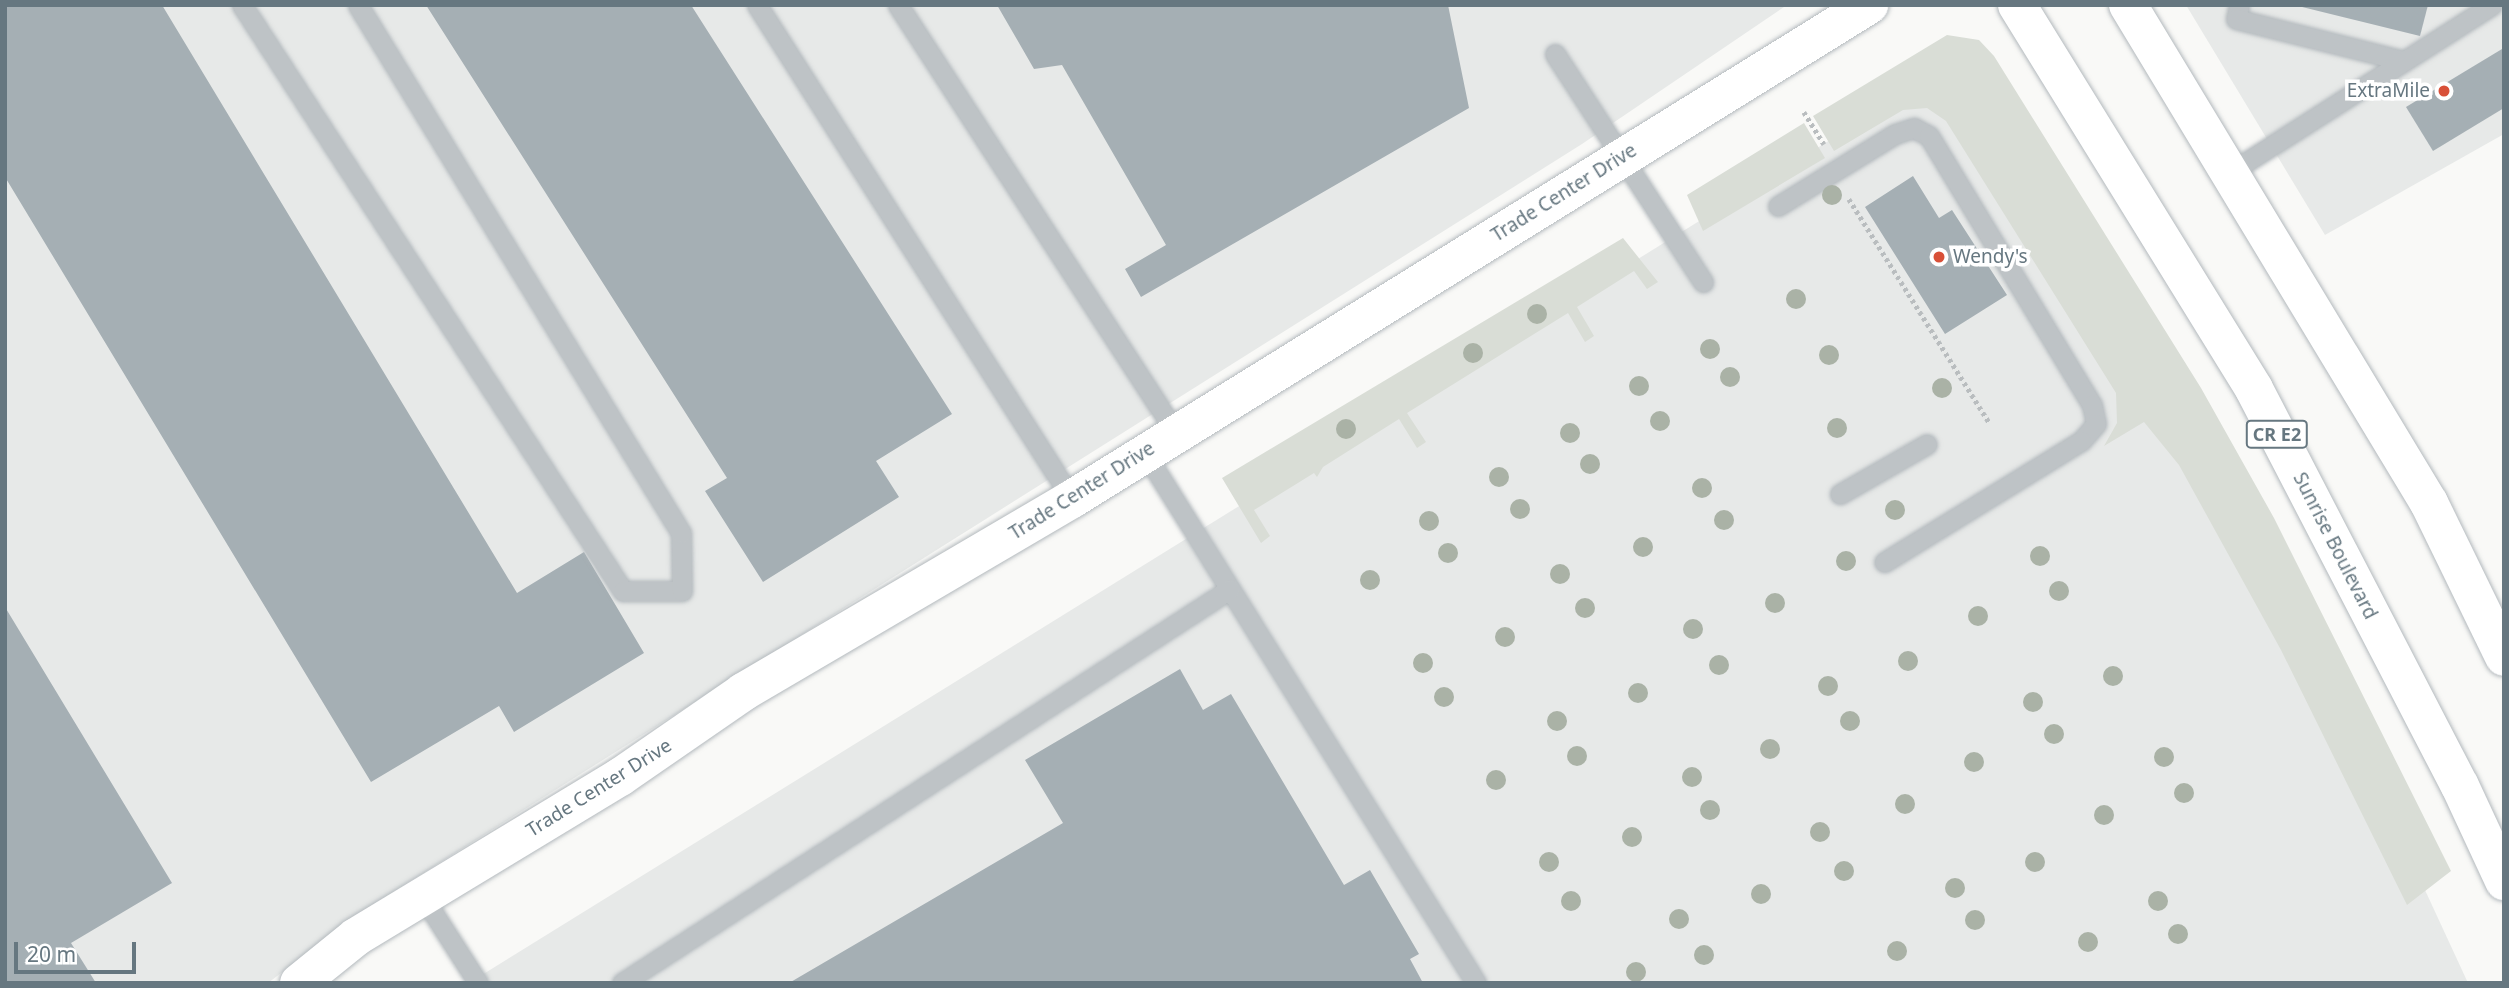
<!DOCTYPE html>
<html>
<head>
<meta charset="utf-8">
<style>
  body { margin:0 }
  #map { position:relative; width:2509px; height:988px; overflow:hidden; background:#f9f9f7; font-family:"Noto Sans",sans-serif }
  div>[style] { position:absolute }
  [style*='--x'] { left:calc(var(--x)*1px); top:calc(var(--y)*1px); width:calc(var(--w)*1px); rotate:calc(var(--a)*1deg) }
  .built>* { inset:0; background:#e7e9e8 }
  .green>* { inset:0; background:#d9ddd6 }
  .building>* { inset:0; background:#a5afb4 }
  .path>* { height:4.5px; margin-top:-2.25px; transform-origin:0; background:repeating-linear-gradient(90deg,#b9bdbf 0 3.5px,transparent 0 7px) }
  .roads { filter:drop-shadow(0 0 2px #b3b9bd) drop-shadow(0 0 2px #b3b9bd) }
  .lane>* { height:19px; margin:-9.5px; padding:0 9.5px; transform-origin:9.5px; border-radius:9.5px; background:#bec3c6 }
  .secondary>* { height:38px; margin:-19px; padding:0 19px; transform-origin:19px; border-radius:19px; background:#fff }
  .primary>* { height:38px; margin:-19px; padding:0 19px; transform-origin:19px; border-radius:19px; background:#fff }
  .trees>* { width:20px; height:20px; margin:-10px; border-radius:50%; background:#aab2a6 }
  .dots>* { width:19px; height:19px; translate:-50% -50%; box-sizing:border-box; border:4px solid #fff; border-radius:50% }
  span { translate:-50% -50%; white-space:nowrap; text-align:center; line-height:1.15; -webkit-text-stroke:7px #fff; paint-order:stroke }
  .shield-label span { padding:2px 5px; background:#fff; border:2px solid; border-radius:5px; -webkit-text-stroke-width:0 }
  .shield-label { font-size:18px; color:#667780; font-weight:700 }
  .poi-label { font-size:19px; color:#667780 }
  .right { translate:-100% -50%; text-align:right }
  .left { translate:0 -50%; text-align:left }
  .street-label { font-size:19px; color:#667780 }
  .frame { position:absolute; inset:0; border:7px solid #667780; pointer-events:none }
  .scale { position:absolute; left:14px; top:942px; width:122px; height:32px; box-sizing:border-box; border:4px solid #667780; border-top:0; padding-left:9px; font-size:21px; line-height:24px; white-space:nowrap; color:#667780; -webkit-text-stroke:5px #fff; paint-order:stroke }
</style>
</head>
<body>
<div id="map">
  <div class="built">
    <div style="clip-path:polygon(5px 5px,1787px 5px,1582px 144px,358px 914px,268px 983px,5px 983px)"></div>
    <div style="clip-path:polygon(2186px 5px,2504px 5px,2504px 134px,2325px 235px)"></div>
    <div style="clip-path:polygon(1935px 75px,2245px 501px,2468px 983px,469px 983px)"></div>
  </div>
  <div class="green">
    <div style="clip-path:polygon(1947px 35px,1979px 40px,1994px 56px,2201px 388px,2274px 518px,2451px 871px,2407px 905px,2281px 650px,2179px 465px,2144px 422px,2104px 446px,2117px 423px,2116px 393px,1946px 121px,1927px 108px,1903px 110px,1834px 151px,1813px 116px)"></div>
    <div style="clip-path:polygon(1804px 123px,1825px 158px,1703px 231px,1687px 195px)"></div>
    <div style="clip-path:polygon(1623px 238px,1658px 282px,1647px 289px,1634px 271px,1577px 307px,1594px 336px,1585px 342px,1568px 313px,1407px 413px,1426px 442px,1417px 448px,1399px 419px,1323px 467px,1317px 477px,1314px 473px,1254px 510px,1270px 536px,1261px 543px,1222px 478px)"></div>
  </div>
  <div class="building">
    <div style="clip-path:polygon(5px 5px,162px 5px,517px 593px,584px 552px,644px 653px,514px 732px,499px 706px,371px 782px,5px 177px)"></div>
    <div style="clip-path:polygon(426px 5px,691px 5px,952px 414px,876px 461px,899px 497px,763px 582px,705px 491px,727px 478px)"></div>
    <div style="clip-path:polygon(997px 5px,1448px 5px,1469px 108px,1141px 297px,1125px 269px,1166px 245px,1062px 65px,1034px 69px)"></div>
    <div style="clip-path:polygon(2294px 5px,2428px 5px,2420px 36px)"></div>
    <div style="clip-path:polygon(2502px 49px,2504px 108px,2433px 151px,2406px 107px)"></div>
    <div style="clip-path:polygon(1913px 176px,1939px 218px,1952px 210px,2007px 295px,1945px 334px,1865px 207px)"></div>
    <div style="clip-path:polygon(5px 607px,172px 883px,71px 943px,96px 983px,5px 983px)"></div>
    <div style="clip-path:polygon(1180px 669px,1203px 710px,1231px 694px,1344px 885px,1370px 870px,1419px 954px,1410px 959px,1423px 983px,789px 983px,1063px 823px,1025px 760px)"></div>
  </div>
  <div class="path">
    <div style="--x:1804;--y:112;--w:38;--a:58"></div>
    <div style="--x:1849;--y:199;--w:263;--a:57.9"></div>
  </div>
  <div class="roads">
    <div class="lane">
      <div style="--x:242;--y:5;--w:699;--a:56.97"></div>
      <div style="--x:623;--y:591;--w:59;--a:0"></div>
      <div style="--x:682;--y:591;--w:58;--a:-91"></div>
      <div style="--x:681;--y:533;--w:619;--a:-121.46"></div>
      <div style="--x:757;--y:5;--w:586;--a:57.48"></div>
      <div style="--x:898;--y:5;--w:510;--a:56.99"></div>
      <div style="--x:2239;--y:5;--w:14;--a:102"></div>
      <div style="--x:2236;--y:19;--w:173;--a:14"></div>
      <div style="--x:1555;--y:54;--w:272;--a:57"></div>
      <div style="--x:2229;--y:173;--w:312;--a:-32.6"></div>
      <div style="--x:1778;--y:206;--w:137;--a:-31.6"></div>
      <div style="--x:1895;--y:134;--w:20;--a:-18"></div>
      <div style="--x:1914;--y:128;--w:17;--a:28"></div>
      <div style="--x:1929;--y:136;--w:315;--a:58.8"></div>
      <div style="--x:2092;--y:405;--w:19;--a:78"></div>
      <div style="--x:2096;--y:424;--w:23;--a:131"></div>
      <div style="--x:2081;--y:441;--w:231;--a:148.4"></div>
      <div style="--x:1145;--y:453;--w:625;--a:58.01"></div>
      <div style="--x:1840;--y:494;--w:100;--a:-29.9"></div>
      <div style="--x:423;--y:897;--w:102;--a:57.4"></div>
      <div style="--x:622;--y:983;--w:724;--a:-32.94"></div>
    </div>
    <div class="secondary">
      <div style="--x:299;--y:983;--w:73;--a:-38.9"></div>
      <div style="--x:356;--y:937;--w:309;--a:-31.2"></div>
      <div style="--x:620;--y:777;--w:150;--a:-34.6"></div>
      <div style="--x:743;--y:692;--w:381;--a:-30.4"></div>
      <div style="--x:1072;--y:499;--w:938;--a:-31.79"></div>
    </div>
    <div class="primary">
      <div style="--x:2017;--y:5;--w:451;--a:58.3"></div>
      <div style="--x:2254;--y:389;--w:447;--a:62.6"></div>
      <div style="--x:2460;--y:786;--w:105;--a:65.1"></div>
      <div style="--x:2128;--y:5;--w:582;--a:58.85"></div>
      <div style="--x:2429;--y:503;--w:171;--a:64"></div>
    </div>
  </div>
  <div class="trees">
    <div style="left:1832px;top:195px"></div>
    <div style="left:1796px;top:299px"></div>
    <div style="left:1537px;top:314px"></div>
    <div style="left:1710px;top:349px"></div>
    <div style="left:1473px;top:353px"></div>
    <div style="left:1829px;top:355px"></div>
    <div style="left:1730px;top:377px"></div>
    <div style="left:1639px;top:386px"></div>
    <div style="left:1942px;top:388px"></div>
    <div style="left:1660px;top:421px"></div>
    <div style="left:1837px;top:428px"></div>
    <div style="left:1346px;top:429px"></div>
    <div style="left:1570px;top:433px"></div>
    <div style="left:1590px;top:464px"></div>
    <div style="left:1499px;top:477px"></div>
    <div style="left:1702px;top:488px"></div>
    <div style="left:1520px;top:509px"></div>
    <div style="left:1895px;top:510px"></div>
    <div style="left:1724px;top:520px"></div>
    <div style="left:1429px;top:521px"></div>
    <div style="left:1643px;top:547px"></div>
    <div style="left:1448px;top:553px"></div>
    <div style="left:2040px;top:556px"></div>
    <div style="left:1846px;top:561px"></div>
    <div style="left:1560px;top:574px"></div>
    <div style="left:1370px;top:580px"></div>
    <div style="left:2059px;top:591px"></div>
    <div style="left:1775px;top:603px"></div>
    <div style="left:1585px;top:608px"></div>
    <div style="left:1978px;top:616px"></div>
    <div style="left:1693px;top:629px"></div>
    <div style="left:1505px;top:637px"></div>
    <div style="left:1908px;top:661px"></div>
    <div style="left:1423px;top:663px"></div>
    <div style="left:1719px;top:665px"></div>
    <div style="left:2113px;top:676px"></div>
    <div style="left:1828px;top:686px"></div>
    <div style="left:1638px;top:693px"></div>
    <div style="left:1444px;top:697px"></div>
    <div style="left:2033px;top:702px"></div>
    <div style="left:1557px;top:721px"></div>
    <div style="left:1850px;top:721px"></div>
    <div style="left:2054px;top:734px"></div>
    <div style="left:1770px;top:749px"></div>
    <div style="left:1577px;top:756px"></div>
    <div style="left:2164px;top:757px"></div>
    <div style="left:1974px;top:762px"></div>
    <div style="left:1692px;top:777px"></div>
    <div style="left:1496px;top:780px"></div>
    <div style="left:2184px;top:793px"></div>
    <div style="left:1905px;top:804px"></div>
    <div style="left:1710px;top:810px"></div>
    <div style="left:2104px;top:815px"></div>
    <div style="left:1820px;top:832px"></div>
    <div style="left:1632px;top:837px"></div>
    <div style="left:1549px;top:862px"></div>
    <div style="left:2035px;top:862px"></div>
    <div style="left:1844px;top:871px"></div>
    <div style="left:1955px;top:888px"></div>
    <div style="left:1761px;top:894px"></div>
    <div style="left:1571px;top:901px"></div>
    <div style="left:2158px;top:901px"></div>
    <div style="left:1679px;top:919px"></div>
    <div style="left:1975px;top:920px"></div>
    <div style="left:2178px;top:934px"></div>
    <div style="left:2088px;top:942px"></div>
    <div style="left:1897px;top:951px"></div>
    <div style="left:1704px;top:955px"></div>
    <div style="left:1636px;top:972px"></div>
  </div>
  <div class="dots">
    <div style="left:2444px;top:91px;background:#d85038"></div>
    <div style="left:1939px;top:257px;background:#d85038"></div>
  </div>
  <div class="shield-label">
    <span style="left:2277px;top:434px">CR E2</span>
  </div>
  <div class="poi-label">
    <span class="right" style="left:2430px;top:91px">ExtraMile</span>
    <span class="left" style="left:1953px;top:257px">Wendy's</span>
  </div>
  <div class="street-label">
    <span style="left:1564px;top:193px;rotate:-32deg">Trade Center Drive</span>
    <span style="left:1082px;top:491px;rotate:-32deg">Trade Center Drive</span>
    <span style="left:2335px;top:546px;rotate:63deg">Sunrise Boulevard</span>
    <span style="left:599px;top:788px;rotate:-32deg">Trade Center Drive</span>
  </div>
  <div class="frame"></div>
  <div class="scale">20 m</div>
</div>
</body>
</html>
